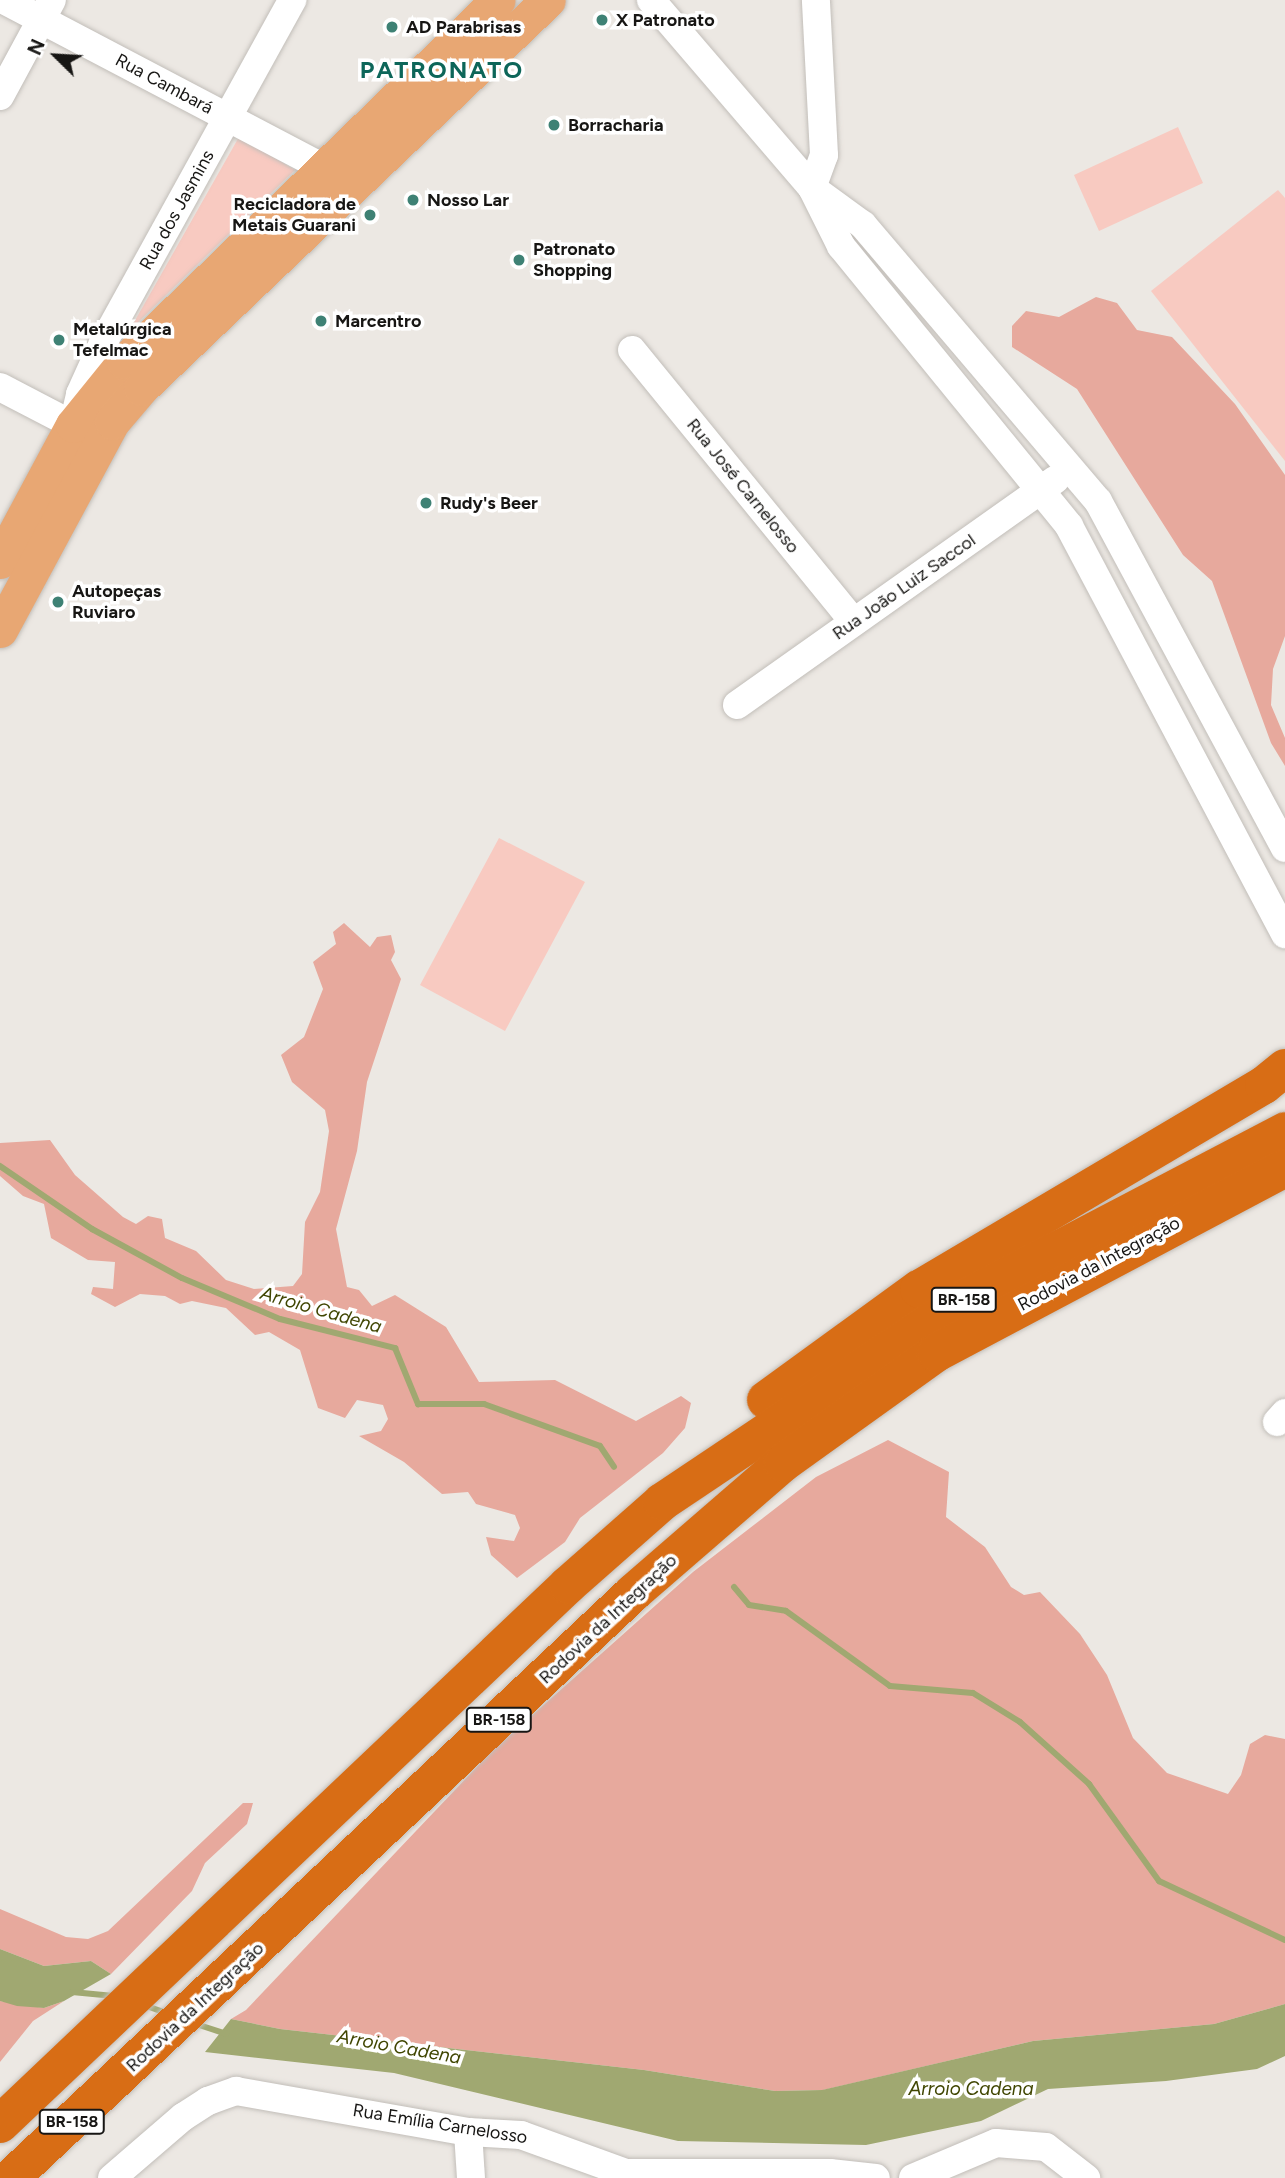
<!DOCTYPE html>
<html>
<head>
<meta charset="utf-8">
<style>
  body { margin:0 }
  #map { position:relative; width:1285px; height:2178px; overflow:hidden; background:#ece8e3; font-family:Figtree,sans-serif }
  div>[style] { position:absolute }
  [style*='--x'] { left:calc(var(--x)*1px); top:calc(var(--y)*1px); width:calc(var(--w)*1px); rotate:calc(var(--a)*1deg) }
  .green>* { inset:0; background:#f8cac1 }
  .forest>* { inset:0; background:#e7a99d }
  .water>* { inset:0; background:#a0a871 }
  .stream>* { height:6px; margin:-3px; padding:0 3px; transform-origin:3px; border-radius:3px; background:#a0a871 }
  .roads { filter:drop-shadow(0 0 2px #c2beb9) drop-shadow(0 0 2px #c2beb9) }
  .minor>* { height:28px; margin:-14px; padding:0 14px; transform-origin:14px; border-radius:14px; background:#fff }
  .major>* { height:35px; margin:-17.5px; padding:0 17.5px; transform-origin:17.5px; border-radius:17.5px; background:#e8a773 }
  .highway>* { height:38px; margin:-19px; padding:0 19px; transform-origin:19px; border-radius:19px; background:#d86d15 }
  .dots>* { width:19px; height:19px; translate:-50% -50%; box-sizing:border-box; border:4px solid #fff; border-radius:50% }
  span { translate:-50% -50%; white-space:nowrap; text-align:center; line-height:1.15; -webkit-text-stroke:7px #fff; paint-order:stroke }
  .shield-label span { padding:2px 5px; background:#fff; border:2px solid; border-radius:5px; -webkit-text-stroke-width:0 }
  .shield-label { font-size:16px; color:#171614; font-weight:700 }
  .poi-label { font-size:18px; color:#171614; font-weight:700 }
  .left { translate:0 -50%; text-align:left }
  .right { translate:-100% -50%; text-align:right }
  .street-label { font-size:18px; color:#171614 }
  .water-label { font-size:19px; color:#404602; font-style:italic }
  .district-label { font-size:24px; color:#0d6659; font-weight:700; letter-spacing:2px }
  .north { position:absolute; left:21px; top:21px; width:70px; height:70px; -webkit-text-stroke:5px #fff; paint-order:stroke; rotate:294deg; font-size:19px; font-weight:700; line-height:28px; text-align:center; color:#171614 }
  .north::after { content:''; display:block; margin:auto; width:24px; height:32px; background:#171614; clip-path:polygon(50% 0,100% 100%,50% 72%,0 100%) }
</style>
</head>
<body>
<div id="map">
  <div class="green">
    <div style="clip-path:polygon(1178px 127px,1203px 183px,1099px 231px,1074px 175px)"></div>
    <div style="clip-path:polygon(239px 137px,295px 170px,129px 331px)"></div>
    <div style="clip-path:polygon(1278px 190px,1285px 198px,1285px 461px,1151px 291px)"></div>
    <div style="clip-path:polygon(499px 838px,585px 882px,505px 1031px,420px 985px)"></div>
  </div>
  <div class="forest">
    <div style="clip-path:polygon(1096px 297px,1117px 303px,1137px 330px,1172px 337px,1235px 404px,1285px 475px,1285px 636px,1273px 669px,1271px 705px,1285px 738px,1285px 766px,1271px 743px,1212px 581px,1183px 555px,1077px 389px,1012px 347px,1012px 326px,1026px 311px,1059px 317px)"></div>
    <div style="clip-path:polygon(344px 923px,370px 947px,377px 937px,391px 935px,395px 952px,391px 960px,401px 979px,367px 1082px,357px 1151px,336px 1229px,347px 1287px,359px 1290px,372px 1306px,395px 1295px,446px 1327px,479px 1382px,555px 1380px,636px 1421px,681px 1396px,691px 1403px,685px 1428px,663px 1453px,580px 1518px,565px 1542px,517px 1578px,491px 1555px,486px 1537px,514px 1541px,520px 1528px,515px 1515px,476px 1504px,468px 1492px,442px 1494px,404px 1462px,359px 1436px,381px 1431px,388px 1419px,383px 1405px,357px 1400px,345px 1418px,318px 1408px,300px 1350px,269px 1332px,255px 1335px,226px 1308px,192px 1301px,180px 1304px,165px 1296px,140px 1294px,115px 1307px,91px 1294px,93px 1287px,113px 1289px,115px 1262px,88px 1260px,51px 1238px,44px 1204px,23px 1196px,0 1176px,0 1143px,50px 1140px,75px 1175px,123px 1217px,136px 1224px,148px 1216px,162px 1219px,165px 1238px,196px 1251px,226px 1280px,254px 1289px,293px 1286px,302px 1274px,305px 1222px,320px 1192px,329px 1131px,325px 1110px,292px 1082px,281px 1055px,304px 1037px,323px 989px,313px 962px,336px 944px,333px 932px)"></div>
    <div style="clip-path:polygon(888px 1440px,949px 1472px,946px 1517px,985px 1547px,1011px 1587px,1024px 1595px,1040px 1592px,1080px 1634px,1107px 1675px,1133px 1738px,1167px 1773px,1228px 1794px,1241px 1775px,1250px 1744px,1265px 1735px,1285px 1739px,1285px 2004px,1214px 2024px,1033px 2041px,823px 2090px,775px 2091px,644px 2070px,280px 2029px,231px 2019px,246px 2010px,491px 1752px,693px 1572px,816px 1477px)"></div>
    <div style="clip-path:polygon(243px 1803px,253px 1803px,247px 1824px,205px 1863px,192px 1891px,111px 1974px,91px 1961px,44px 1966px,0 1949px,0 1909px,66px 1937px,88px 1939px,108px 1931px)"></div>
    <div style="clip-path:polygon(0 2001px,44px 2008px,64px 2001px,33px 2021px,0 2062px)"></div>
  </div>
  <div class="water">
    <div style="clip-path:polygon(0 1949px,44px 1966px,91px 1961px,111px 1974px,64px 2001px,44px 2008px,17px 2006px,0 2001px)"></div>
    <div style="clip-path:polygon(1285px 2004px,1285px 2056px,1257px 2069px,1166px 2081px,1048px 2089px,981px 2121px,866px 2145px,678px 2141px,394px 2073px,205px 2052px,231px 2019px,280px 2029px,644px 2070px,775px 2091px,822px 2090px,1033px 2041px,1214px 2024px)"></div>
  </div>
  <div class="stream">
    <div style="--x:0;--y:1166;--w:112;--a:34.4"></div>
    <div style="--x:92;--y:1229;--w:102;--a:28.6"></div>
    <div style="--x:182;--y:1278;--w:106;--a:22.7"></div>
    <div style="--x:280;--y:1319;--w:119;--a:14.2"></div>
    <div style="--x:395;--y:1348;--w:61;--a:67.7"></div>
    <div style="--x:418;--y:1404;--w:66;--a:0"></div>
    <div style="--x:484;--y:1404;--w:123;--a:19.9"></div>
    <div style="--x:600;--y:1446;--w:25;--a:56"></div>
    <div style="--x:734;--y:1587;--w:23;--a:50"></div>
    <div style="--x:749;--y:1605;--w:37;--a:9"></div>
    <div style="--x:786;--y:1611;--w:128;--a:35.8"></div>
    <div style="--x:890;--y:1686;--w:83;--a:4.8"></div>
    <div style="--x:973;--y:1693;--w:55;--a:31.7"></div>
    <div style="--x:1020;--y:1722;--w:93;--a:41.9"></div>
    <div style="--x:1089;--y:1784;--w:120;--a:54.2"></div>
    <div style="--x:1159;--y:1881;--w:139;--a:25.1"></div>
    <div style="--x:72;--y:1992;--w:42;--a:5.4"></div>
    <div style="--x:144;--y:2005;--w:23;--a:20"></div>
    <div style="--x:193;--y:2023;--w:35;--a:18"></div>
  </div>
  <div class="roads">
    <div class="minor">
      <div style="--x:4;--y:0;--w:361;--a:27.7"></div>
      <div style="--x:651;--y:0;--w:248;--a:49.4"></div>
      <div style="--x:812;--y:188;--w:65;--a:63.4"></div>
      <div style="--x:841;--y:246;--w:361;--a:50.8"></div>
      <div style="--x:1069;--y:526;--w:462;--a:62.1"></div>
      <div style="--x:0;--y:96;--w:109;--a:-61.6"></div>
      <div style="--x:812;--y:188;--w:35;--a:-70"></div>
      <div style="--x:824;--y:155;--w:155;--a:-93"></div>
      <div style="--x:815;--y:190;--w:59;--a:36.1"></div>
      <div style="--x:863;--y:225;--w:362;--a:49.6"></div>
      <div style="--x:1098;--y:501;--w:394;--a:61.7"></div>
      <div style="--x:632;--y:350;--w:351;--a:50.8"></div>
      <div style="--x:0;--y:387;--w:82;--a:27.5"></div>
      <div style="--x:73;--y:425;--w:32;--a:-77"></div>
      <div style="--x:80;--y:394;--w:56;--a:-65.7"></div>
      <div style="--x:103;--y:343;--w:392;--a:-61.1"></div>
      <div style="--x:737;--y:705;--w:390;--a:-35.3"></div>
      <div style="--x:1277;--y:1422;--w:12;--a:-48"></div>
      <div style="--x:468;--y:2132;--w:46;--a:86.3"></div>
      <div style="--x:112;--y:2178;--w:94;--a:-40.7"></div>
      <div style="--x:183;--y:2117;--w:30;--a:-33"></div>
      <div style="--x:208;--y:2101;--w:30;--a:-20"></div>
      <div style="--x:236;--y:2091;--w:236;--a:10"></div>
      <div style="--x:468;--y:2132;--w:53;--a:3.2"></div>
      <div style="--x:521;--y:2135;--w:112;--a:19.9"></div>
      <div style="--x:626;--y:2173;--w:204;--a:0"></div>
      <div style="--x:830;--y:2173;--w:46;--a:6.2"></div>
      <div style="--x:913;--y:2178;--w:90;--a:-22.9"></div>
      <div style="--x:996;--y:2143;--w:50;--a:4.6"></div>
      <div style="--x:1046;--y:2147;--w:51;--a:37.8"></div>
    </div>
    <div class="major">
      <div style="--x:0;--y:561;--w:154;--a:-61.8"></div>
      <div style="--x:73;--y:425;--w:81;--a:-51"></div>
      <div style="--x:124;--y:362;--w:520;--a:-44.07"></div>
      <div style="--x:0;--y:630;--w:236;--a:-61.7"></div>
      <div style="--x:112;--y:422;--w:45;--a:-49.5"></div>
      <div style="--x:141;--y:388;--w:562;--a:-43.63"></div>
    </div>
    <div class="highway">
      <div style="--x:766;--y:1400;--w:189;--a:-36"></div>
      <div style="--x:919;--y:1289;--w:401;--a:-30.6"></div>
      <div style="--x:1264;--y:1085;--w:27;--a:-39"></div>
      <div style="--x:0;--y:2124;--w:783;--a:-43.5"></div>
      <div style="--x:568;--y:1585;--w:125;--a:-41.4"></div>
      <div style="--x:662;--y:1502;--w:368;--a:-33.8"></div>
      <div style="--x:968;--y:1297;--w:358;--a:-27.6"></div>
      <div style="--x:11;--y:2178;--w:854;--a:-43.24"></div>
      <div style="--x:633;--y:1593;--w:198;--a:-40.9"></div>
      <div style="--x:783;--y:1463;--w:188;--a:-35.7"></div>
      <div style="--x:936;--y:1353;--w:395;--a:-27.9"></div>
    </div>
  </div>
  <div class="dots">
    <div style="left:602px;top:20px;background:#3e8174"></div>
    <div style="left:392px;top:27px;background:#3e8174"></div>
    <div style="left:554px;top:125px;background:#3e8174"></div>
    <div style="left:413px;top:200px;background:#3e8174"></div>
    <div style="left:370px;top:215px;background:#3e8174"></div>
    <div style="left:519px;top:260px;background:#3e8174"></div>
    <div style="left:321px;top:321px;background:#3e8174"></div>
    <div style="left:59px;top:340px;background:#3e8174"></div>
    <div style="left:426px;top:503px;background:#3e8174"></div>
    <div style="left:58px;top:602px;background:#3e8174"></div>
  </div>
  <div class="shield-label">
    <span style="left:964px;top:1300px">BR-158</span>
    <span style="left:499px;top:1720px">BR-158</span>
    <span style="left:72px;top:2122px">BR-158</span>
  </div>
  <div class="poi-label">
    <span class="left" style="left:616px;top:20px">X Patronato</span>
    <span class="left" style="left:406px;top:27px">AD Parabrisas</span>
    <span class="left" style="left:568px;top:125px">Borracharia</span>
    <span class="left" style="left:427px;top:200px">Nosso Lar</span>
    <span class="right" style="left:356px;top:215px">Recicladora de<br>Metais Guarani</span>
    <span class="left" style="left:533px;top:260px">Patronato<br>Shopping</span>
    <span class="left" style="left:335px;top:321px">Marcentro</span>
    <span class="left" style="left:73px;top:340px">Metalúrgica<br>Tefelmac</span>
    <span class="left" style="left:440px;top:503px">Rudy's Beer</span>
    <span class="left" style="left:72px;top:602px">Autopeças<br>Ruviaro</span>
  </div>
  <div class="street-label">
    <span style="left:164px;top:84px;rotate:28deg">Rua Cambará</span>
    <span style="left:177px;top:210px;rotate:-61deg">Rua dos Jasmins</span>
    <span style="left:743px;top:486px;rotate:51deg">Rua José Carnelosso</span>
    <span style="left:904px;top:587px;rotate:-35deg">Rua João Luiz Saccol</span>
    <span style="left:1099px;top:1264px;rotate:-28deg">Rodovia da Integração</span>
    <span style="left:608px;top:1619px;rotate:-43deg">Rodovia da Integração</span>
    <span style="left:195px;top:2007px;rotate:-43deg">Rodovia da Integração</span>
    <span style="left:440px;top:2124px;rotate:9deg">Rua Emília Carnelosso</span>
  </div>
  <div class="water-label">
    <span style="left:321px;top:1310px;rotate:16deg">Arroio Cadena</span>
    <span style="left:399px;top:2047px;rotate:10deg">Arroio Cadena</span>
    <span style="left:971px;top:2089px">Arroio Cadena</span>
  </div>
  <div class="district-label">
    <span style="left:442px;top:70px">PATRONATO</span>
  </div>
  <div class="north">N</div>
</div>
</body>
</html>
